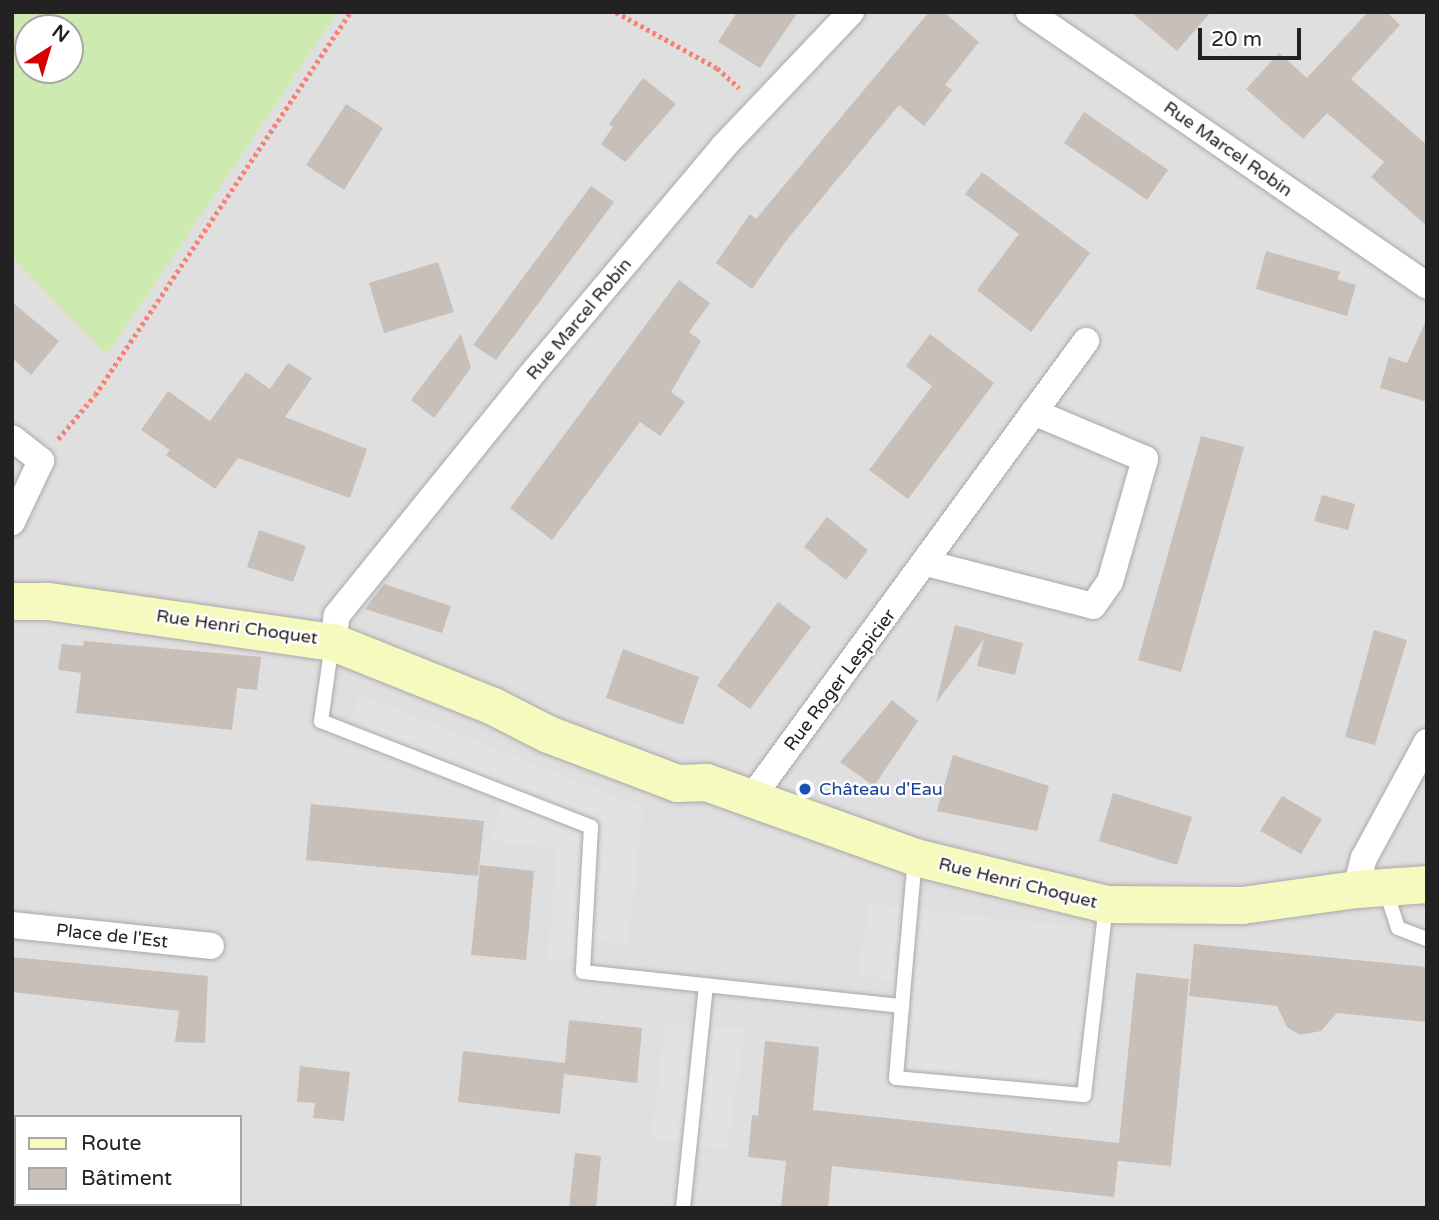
<!DOCTYPE html>
<html>
<head>
<meta charset="utf-8">
<style>
  body { margin:0 }
  #map { position:relative; width:1439px; height:1220px; overflow:hidden; background:#f2efe9; font-family:"Varela Round",sans-serif }
  div>[style] { position:absolute }
  [style*='--x'] { left:calc(var(--x)*1px); top:calc(var(--y)*1px); width:calc(var(--w)*1px); rotate:calc(var(--a)*1deg) }
  .residential>* { inset:0; background:#e0dfdf }
  .grass>* { inset:0; background:#cdebb0 }
  .parking>* { inset:0; background:#e2e2e2 }
  .building>* { inset:0; background:#c7bfb8 }
  .path>* { height:4.5px; margin-top:-2.25px; transform-origin:0; background:repeating-linear-gradient(90deg,#fa8072 0 3.5px,transparent 0 7px) }
  .roads { filter:drop-shadow(0 0 2px #a9a9a9) drop-shadow(0 0 2px #a9a9a9) }
  .lane>* { height:14px; margin:-7px; padding:0 7px; transform-origin:7px; border-radius:7px; background:#fff }
  .street>* { height:26px; margin:-13px; padding:0 13px; transform-origin:13px; border-radius:13px; background:#fff }
  .secondary>* { height:37px; margin:-18.5px; padding:0 18.5px; transform-origin:18.5px; border-radius:18.5px; background:#f7fabf }
  .dots>* { width:19px; height:19px; translate:-50% -50%; box-sizing:border-box; border:4px solid #fff; border-radius:50% }
  span { translate:-50% -50%; white-space:nowrap; text-align:center; line-height:1.15; -webkit-text-stroke:5px #fff; paint-order:stroke }
  .street-label { font-size:18px; color:#222 }
  .transit-label { font-size:18px; color:#164399 }
  .left { translate:0 -50%; text-align:left }
  .frame { position:absolute; inset:0; border:14px solid #222; pointer-events:none }
  .legend { position:absolute; left:14px; top:1115px; width:228px; height:91px; box-sizing:border-box; background:#fff; border:2px solid #a7a7a7; margin:0; padding:9px 12px; list-style:none; font-size:21px; color:#222 }
  .legend li { display:flex; align-items:center; gap:14px; height:35px }
  .legend b { width:35px; border:2px solid #a7a7a7 }
  .north { position:absolute; left:14px; top:14px; width:70px; height:70px; box-sizing:border-box; background:#fff; border:2px solid #a7a7a7; border-radius:50%; rotate:37deg; font-size:19px; font-weight:700; line-height:28px; text-align:center; color:#222 }
  .north::after { content:''; display:block; margin:auto; width:24px; height:32px; background:#d40000; clip-path:polygon(50% 0,100% 100%,50% 72%,0 100%) }
  .scale { position:absolute; left:1198px; top:28px; width:103px; height:32px; box-sizing:border-box; border:4px solid #222; border-top:0; padding-left:9px; font-size:21px; line-height:24px; white-space:nowrap; color:#222; -webkit-text-stroke:5px #fff; paint-order:stroke }
</style>
</head>
<body>
<div id="map">
  <div class="residential">
    <div style="clip-path:polygon(evenodd,338px 12px,1427px 12px,1427px 1208px,12px 1208px,12px 258px,107px 354px,338px 12px,16px 1117px,240px 1117px,240px 1204px,16px 1204px,16px 1117px)"></div>
  </div>
  <div class="grass">
    <div style="clip-path:polygon(evenodd,12px 12px,338px 12px,107px 355px,12px 258px,12px 12px,28px 28px,70px 28px,70px 70px,28px 70px,28px 28px)"></div>
  </div>
  <div class="parking">
    <div style="clip-path:polygon(360px 694px,643px 808px,628px 946px,585px 938px,584px 960px,548px 959px,557px 848px,492px 841px,502px 792px,348px 731px)"></div>
    <div style="clip-path:polygon(869px 904px,1110px 931px,1096px 1105px,890px 1090px,894px 981px,858px 974px)"></div>
    <div style="clip-path:polygon(665px 1023px,745px 1029px,727px 1148px,651px 1140px)"></div>
  </div>
  <div class="building">
    <div style="clip-path:polygon(737px 12px,798px 12px,760px 68px,718px 42px)"></div>
    <div style="clip-path:polygon(929px 12px,944px 12px,979px 42px,945px 85px,952px 90px,924px 126px,899px 105px,786px 241px,752px 289px,716px 263px,750px 214px,756px 219px)"></div>
    <div style="clip-path:polygon(1131px 12px,1211px 12px,1177px 51px)"></div>
    <div style="clip-path:polygon(1368px 12px,1387px 12px,1400px 25px,1351px 79px,1427px 145px,1427px 226px,1371px 177px,1384px 162px,1327px 113px,1303px 139px,1246px 89px,1279px 53px,1307px 78px)"></div>
    <div style="clip-path:polygon(643px 78px,676px 104px,625px 162px,601px 144px,613px 127px,609px 124px)"></div>
    <div style="clip-path:polygon(346px 104px,383px 128px,344px 190px,306px 165px)"></div>
    <div style="clip-path:polygon(1084px 112px,1168px 170px,1147px 200px,1064px 143px)"></div>
    <div style="clip-path:polygon(982px 172px,1090px 253px,1031px 332px,977px 290px,1019px 234px,965px 194px)"></div>
    <div style="clip-path:polygon(591px 186px,614px 202px,496px 360px,473px 345px)"></div>
    <div style="clip-path:polygon(1266px 251px,1340px 272px,1337px 279px,1356px 285px,1347px 316px,1256px 289px)"></div>
    <div style="clip-path:polygon(438px 262px,454px 312px,384px 333px,369px 283px)"></div>
    <div style="clip-path:polygon(679px 280px,710px 303px,689px 332px,701px 341px,671px 392px,685px 402px,660px 436px,640px 422px,552px 540px,510px 508px)"></div>
    <div style="clip-path:polygon(12px 302px,59px 341px,31px 375px,12px 358px)"></div>
    <div style="clip-path:polygon(1427px 318px,1427px 402px,1380px 388px,1389px 357px,1407px 363px)"></div>
    <div style="clip-path:polygon(461px 334px,471px 368px,434px 418px,411px 400px)"></div>
    <div style="clip-path:polygon(930px 334px,994px 383px,908px 499px,869px 470px,932px 386px,906px 366px)"></div>
    <div style="clip-path:polygon(288px 363px,312px 378px,285px 417px,367px 449px,350px 498px,238px 458px,215px 489px,166px 455px,170px 450px,141px 430px,168px 391px,210px 421px,246px 372px,270px 389px)"></div>
    <div style="clip-path:polygon(1201px 436px,1244px 447px,1181px 672px,1138px 660px)"></div>
    <div style="clip-path:polygon(1322px 495px,1355px 504px,1348px 530px,1314px 521px)"></div>
    <div style="clip-path:polygon(827px 517px,868px 550px,846px 580px,804px 547px)"></div>
    <div style="clip-path:polygon(259px 530px,306px 546px,293px 582px,247px 567px)"></div>
    <div style="clip-path:polygon(384px 584px,451px 606px,442px 633px,365px 609px)"></div>
    <div style="clip-path:polygon(778px 602px,811px 627px,750px 709px,717px 686px)"></div>
    <div style="clip-path:polygon(955px 625px,1023px 643px,1015px 675px,977px 666px,984px 639px,936px 703px)"></div>
    <div style="clip-path:polygon(1374px 630px,1407px 640px,1375px 745px,1345px 737px)"></div>
    <div style="clip-path:polygon(84px 641px,261px 657px,257px 690px,237px 688px,232px 730px,76px 713px,81px 673px,58px 670px,62px 644px,83px 646px)"></div>
    <div style="clip-path:polygon(623px 649px,699px 677px,683px 725px,606px 698px)"></div>
    <div style="clip-path:polygon(892px 700px,918px 721px,874px 786px,840px 762px)"></div>
    <div style="clip-path:polygon(953px 755px,1049px 786px,1037px 831px,937px 811px)"></div>
    <div style="clip-path:polygon(1113px 793px,1192px 817px,1177px 865px,1099px 841px)"></div>
    <div style="clip-path:polygon(1282px 796px,1322px 819px,1301px 854px,1260px 831px)"></div>
    <div style="clip-path:polygon(311px 804px,484px 821px,478px 876px,306px 860px)"></div>
    <div style="clip-path:polygon(480px 865px,534px 871px,526px 960px,471px 955px)"></div>
    <div style="clip-path:polygon(1194px 944px,1427px 967px,1427px 1022px,1337px 1013px,1321px 1031px,1300px 1035px,1287px 1027px,1277px 1006px,1189px 996px)"></div>
    <div style="clip-path:polygon(12px 957px,208px 976px,205px 1043px,175px 1042px,179px 1011px,12px 992px)"></div>
    <div style="clip-path:polygon(1136px 973px,1189px 979px,1171px 1166px,1118px 1161px,1114px 1197px,832px 1166px,828px 1208px,781px 1208px,786px 1161px,748px 1157px,752px 1115px,758px 1116px,765px 1041px,819px 1047px,813px 1110px,1119px 1143px)"></div>
    <div style="clip-path:polygon(569px 1020px,642px 1028px,637px 1083px,564px 1074px,560px 1114px,458px 1102px,463px 1051px,565px 1063px)"></div>
    <div style="clip-path:polygon(300px 1066px,350px 1072px,344px 1121px,313px 1118px,315px 1103px,297px 1102px)"></div>
    <div style="clip-path:polygon(575px 1153px,601px 1156px,596px 1208px,569px 1208px)"></div>
  </div>
  <div class="path">
    <div style="--x:616;--y:12;--w:115;--a:29"></div>
    <div style="--x:717;--y:68;--w:30;--a:42"></div>
    <div style="--x:58;--y:439;--w:57;--a:-49.9"></div>
    <div style="--x:95;--y:395;--w:460;--a:-56.3"></div>
  </div>
  <div class="roads">
    <div class="lane">
      <div style="--x:332;--y:643;--w:79;--a:98"></div>
      <div style="--x:321;--y:721;--w:290;--a:21.4"></div>
      <div style="--x:591;--y:827;--w:145;--a:93.2"></div>
      <div style="--x:583;--y:972;--w:321;--a:6.1"></div>
      <div style="--x:902;--y:1006;--w:72;--a:94.8"></div>
      <div style="--x:896;--y:1078;--w:189;--a:5.2"></div>
      <div style="--x:1084;--y:1095;--w:190;--a:-83.4"></div>
      <div style="--x:1385;--y:888;--w:42;--a:72"></div>
      <div style="--x:1398;--y:928;--w:31;--a:21"></div>
      <div style="--x:902;--y:1006;--w:149;--a:-85"></div>
      <div style="--x:683;--y:1208;--w:222;--a:-84.1"></div>
    </div>
    <div class="street">
      <div style="--x:1029;--y:12;--w:483;--a:34.5"></div>
      <div style="--x:12;--y:438;--w:37;--a:38"></div>
      <div style="--x:41;--y:461;--w:68;--a:115.4"></div>
      <div style="--x:926;--y:563;--w:172;--a:14.4"></div>
      <div style="--x:1093;--y:606;--w:29;--a:-55"></div>
      <div style="--x:1110;--y:582;--w:128;--a:-74.1"></div>
      <div style="--x:1145;--y:459;--w:121;--a:-157.1"></div>
      <div style="--x:333;--y:642;--w:27;--a:-82"></div>
      <div style="--x:337;--y:615;--w:302;--a:-51"></div>
      <div style="--x:527;--y:380;--w:304;--a:-49.9"></div>
      <div style="--x:723;--y:147;--w:186;--a:-46.5"></div>
      <div style="--x:753;--y:796;--w:564;--a:-53.8"></div>
      <div style="--x:1356;--y:889;--w:32;--a:-76"></div>
      <div style="--x:1364;--y:858;--w:132;--a:-61.5"></div>
      <div style="--x:12;--y:925;--w:200;--a:6"></div>
    </div>
    <div class="secondary">
      <div style="--x:12;--y:601;--w:36;--a:0"></div>
      <div style="--x:48;--y:601;--w:288;--a:8.2"></div>
      <div style="--x:333;--y:642;--w:172;--a:21.8"></div>
      <div style="--x:493;--y:706;--w:62;--a:27"></div>
      <div style="--x:548;--y:734;--w:138;--a:20.8"></div>
      <div style="--x:677;--y:783;--w:29;--a:-2"></div>
      <div style="--x:706;--y:782;--w:222;--a:19.7"></div>
      <div style="--x:915;--y:857;--w:197;--a:13.8"></div>
      <div style="--x:1106;--y:904;--w:136;--a:0.4"></div>
      <div style="--x:1242;--y:905;--w:115;--a:-8"></div>
      <div style="--x:1356;--y:889;--w:71;--a:-4"></div>
    </div>
  </div>
  <div class="dots">
    <div style="left:805px;top:789px;background:#1a4fb4"></div>
  </div>
  <div class="street-label">
    <span style="left:1228px;top:149px;rotate:35deg">Rue Marcel Robin</span>
    <span style="left:579px;top:319px;rotate:-50deg">Rue Marcel Robin</span>
    <span style="left:237px;top:627px;rotate:8deg">Rue Henri Choquet</span>
    <span style="left:840px;top:680px;rotate:-53deg">Rue Roger Lespicier</span>
    <span style="left:1018px;top:883px;rotate:14deg">Rue Henri Choquet</span>
    <span style="left:112px;top:936px;rotate:6deg">Place de l'Est</span>
  </div>
  <div class="transit-label">
    <span class="left" style="left:819px;top:789px">Château d'Eau</span>
  </div>
  <div class="frame"></div>
  <ul class="legend">
  <li><b style="height:9px;background:#f7fabf"></b>Route</li>
  <li><b style="height:19px;background:#c7bfb8"></b>Bâtiment</li>
  </ul>
  <div class="north">N</div>
  <div class="scale">20 m</div>
</div>
</body>
</html>
